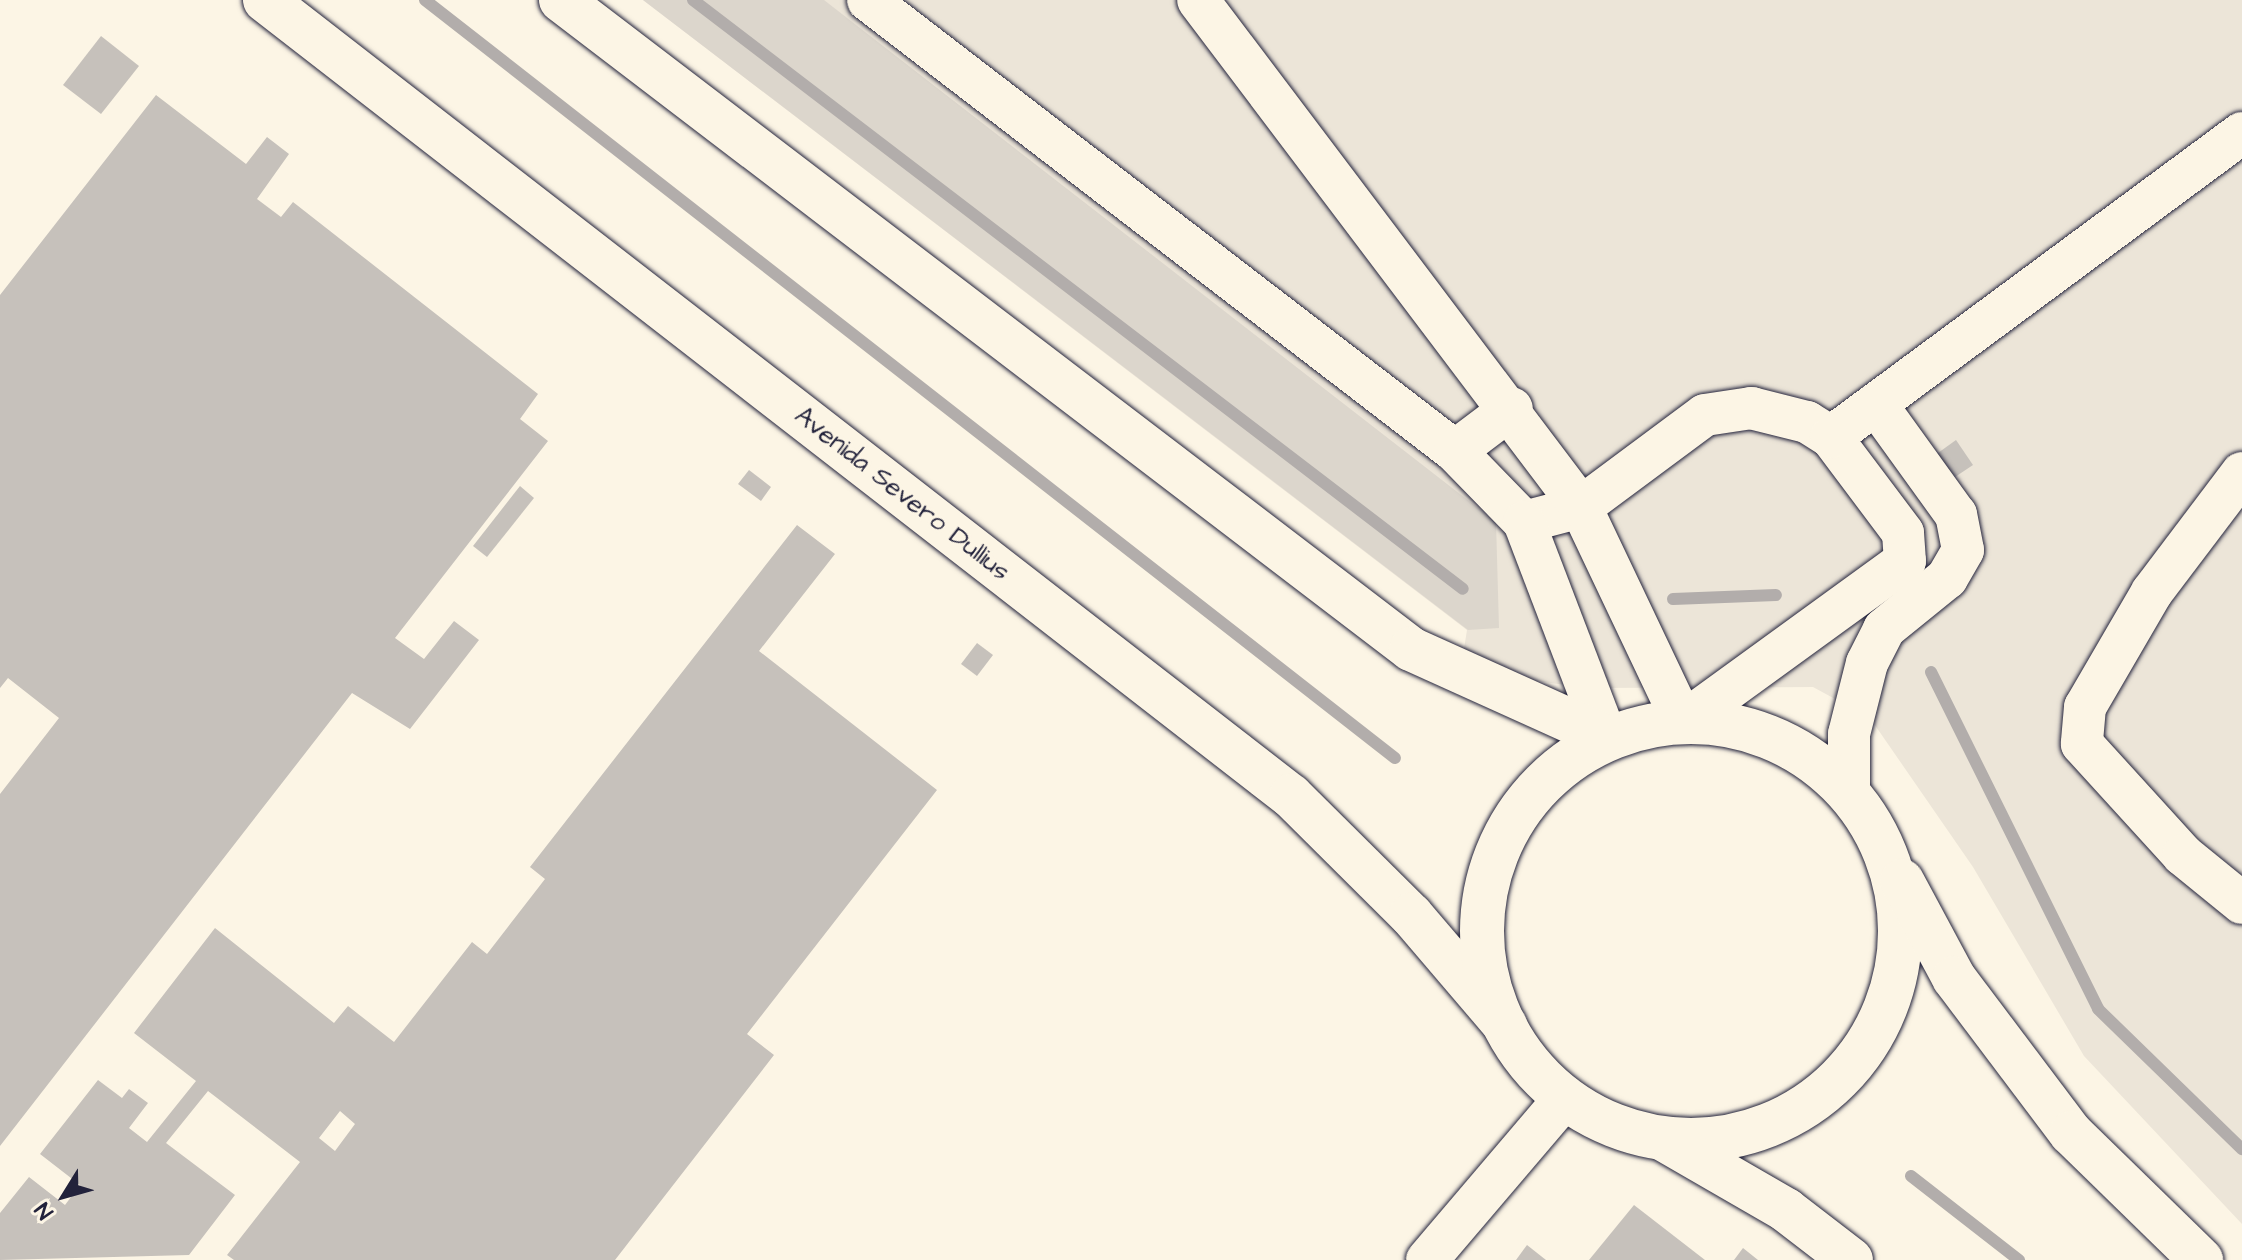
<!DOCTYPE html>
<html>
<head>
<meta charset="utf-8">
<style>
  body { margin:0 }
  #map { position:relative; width:2242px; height:1260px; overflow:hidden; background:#fcf5e5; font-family:"Architects Daughter",sans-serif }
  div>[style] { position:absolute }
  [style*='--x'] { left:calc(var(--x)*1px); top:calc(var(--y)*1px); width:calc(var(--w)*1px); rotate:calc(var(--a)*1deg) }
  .built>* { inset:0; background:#ece5d8 }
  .green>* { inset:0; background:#dcd6cc }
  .stream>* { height:12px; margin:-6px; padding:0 6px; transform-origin:6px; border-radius:6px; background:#b2adab }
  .building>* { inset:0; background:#c6c1bb }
  .roads { filter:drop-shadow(0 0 2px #22223b) drop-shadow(0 0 2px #22223b) }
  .minor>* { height:42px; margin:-21px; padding:0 21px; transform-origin:21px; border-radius:21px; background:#fcf5e5 }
  .major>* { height:44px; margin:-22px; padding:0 22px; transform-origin:22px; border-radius:22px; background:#fcf5e5 }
  .major>.ring { margin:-22px; padding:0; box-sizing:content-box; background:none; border:44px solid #fcf5e5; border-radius:50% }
  span { translate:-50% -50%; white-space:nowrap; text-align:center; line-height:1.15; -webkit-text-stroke:6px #fcf5e5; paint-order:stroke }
  .street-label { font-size:26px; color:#22223b }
  .north { position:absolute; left:24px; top:1156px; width:80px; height:80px; -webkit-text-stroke:6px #fcf5e5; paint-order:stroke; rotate:233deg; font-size:22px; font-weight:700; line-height:32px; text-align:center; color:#22223b }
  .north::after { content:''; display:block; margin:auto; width:28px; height:36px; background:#22223b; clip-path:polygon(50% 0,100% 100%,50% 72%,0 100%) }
</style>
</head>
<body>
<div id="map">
  <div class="built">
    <div style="clip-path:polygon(643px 0,2242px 0,2242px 1224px,2084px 1056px,1973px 867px,1870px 718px,1813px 687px,1587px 688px,1514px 678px,1463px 655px,1467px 630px)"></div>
  </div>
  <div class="green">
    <div style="clip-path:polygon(643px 0,824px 0,1496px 522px,1499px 628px,1468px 630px)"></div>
  </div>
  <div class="stream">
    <div style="--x:425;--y:0;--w:1231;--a:38.01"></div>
    <div style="--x:693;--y:0;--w:969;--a:37.41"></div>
    <div style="--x:1673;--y:599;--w:103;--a:-2.2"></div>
    <div style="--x:1931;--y:672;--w:376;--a:63.6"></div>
    <div style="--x:2098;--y:1009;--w:201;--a:44.2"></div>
    <div style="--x:1911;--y:1176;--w:137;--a:37.9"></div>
  </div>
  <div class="building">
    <div style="clip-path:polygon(101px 36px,139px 66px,101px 114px,63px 85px)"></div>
    <div style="clip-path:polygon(156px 95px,246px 164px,267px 137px,289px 154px,257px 199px,281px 217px,293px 202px,538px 394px,520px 419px,548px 441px,395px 638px,424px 659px,454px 621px,479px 640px,410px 729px,352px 693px,0 1146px,0 794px,59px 718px,8px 678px,0 688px,0 295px)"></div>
    <div style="clip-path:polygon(1956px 440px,1973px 465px,1940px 487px,1924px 463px)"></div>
    <div style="clip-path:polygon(749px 470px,771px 487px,761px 501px,738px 484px)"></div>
    <div style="clip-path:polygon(520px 486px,534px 498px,487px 557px,473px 546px)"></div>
    <div style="clip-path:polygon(evenodd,797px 525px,835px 554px,759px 651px,937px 790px,747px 1034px,774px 1055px,615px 1260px,234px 1260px,227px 1255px,300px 1162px,208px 1091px,166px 1143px,235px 1195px,189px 1255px,0 1260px,0 1213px,29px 1177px,65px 1205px,80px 1185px,40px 1154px,98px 1080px,122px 1098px,129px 1089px,148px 1103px,129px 1128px,147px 1142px,196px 1081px,134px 1033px,215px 928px,334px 1023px,348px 1006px,394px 1042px,472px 942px,487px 954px,545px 879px,530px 867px,797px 525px,340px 1111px,355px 1124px,335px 1151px,319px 1138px,340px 1111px)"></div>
    <div style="clip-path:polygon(977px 643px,993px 655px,977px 676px,961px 664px)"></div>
    <div style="clip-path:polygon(1634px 1205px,1705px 1260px,1589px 1260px)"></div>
    <div style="clip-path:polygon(1527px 1245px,1546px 1260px,1516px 1260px)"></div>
    <div style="clip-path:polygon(1743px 1248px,1758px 1260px,1734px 1260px)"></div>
  </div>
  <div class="roads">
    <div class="minor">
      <div style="--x:868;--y:0;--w:740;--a:37.54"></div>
      <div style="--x:1455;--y:451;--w:99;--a:45.8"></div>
      <div style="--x:1524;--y:522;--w:59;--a:-14.7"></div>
      <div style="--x:1581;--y:507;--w:154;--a:-36.6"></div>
      <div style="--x:1705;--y:415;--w:47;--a:-8.7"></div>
      <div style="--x:1751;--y:408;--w:58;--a:14"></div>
      <div style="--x:1807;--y:422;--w:28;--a:32"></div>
      <div style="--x:1831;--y:437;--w:120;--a:53.1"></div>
      <div style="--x:1903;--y:533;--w:28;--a:86"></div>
      <div style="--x:1905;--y:561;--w:274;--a:144"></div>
      <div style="--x:1683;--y:722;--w:238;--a:-115.4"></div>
      <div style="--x:1581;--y:507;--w:635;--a:-127.07"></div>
      <div style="--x:1831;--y:437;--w:511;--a:-36.49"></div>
      <div style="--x:1455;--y:451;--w:71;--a:-37"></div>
      <div style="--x:2242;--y:473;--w:149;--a:127.1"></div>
      <div style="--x:2152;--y:592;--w:133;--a:120.2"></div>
      <div style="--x:2085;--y:707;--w:37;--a:95"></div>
      <div style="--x:2082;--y:744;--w:150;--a:47.7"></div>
      <div style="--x:2183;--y:855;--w:76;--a:39.1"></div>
      <div style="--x:1524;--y:522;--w:230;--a:69.1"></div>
      <div style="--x:1849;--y:793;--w:59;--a:-90"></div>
      <div style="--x:1849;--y:734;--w:73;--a:-75.8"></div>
      <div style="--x:1867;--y:663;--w:38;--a:-63"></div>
      <div style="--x:1884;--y:629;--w:81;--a:-39"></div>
      <div style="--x:1947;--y:578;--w:32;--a:-60"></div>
      <div style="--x:1963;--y:550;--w:36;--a:-101"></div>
      <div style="--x:1956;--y:515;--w:137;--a:-125.8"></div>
      <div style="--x:1427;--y:1260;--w:213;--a:-49.6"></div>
    </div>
    <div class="major">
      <div style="--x:265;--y:0;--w:1299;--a:37.81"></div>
      <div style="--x:1291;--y:796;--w:169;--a:44.8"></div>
      <div style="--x:1411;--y:915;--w:145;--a:49.5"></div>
      <div style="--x:561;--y:0;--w:1069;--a:37.36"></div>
      <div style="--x:1411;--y:649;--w:214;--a:24.3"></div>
      <div class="ring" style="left:1482px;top:722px;width:374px;height:374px"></div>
      <div style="--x:1902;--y:881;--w:110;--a:61.8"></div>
      <div style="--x:1954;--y:978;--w:194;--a:53"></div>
      <div style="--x:2071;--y:1133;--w:182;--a:44.3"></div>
      <div style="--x:1665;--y:1140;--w:140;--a:30"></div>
      <div style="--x:1786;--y:1210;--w:82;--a:37.6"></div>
    </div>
  </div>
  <div class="street-label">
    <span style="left:902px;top:494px;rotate:38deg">Avenida Severo Dullius</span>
  </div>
  <div class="north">N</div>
</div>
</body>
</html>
